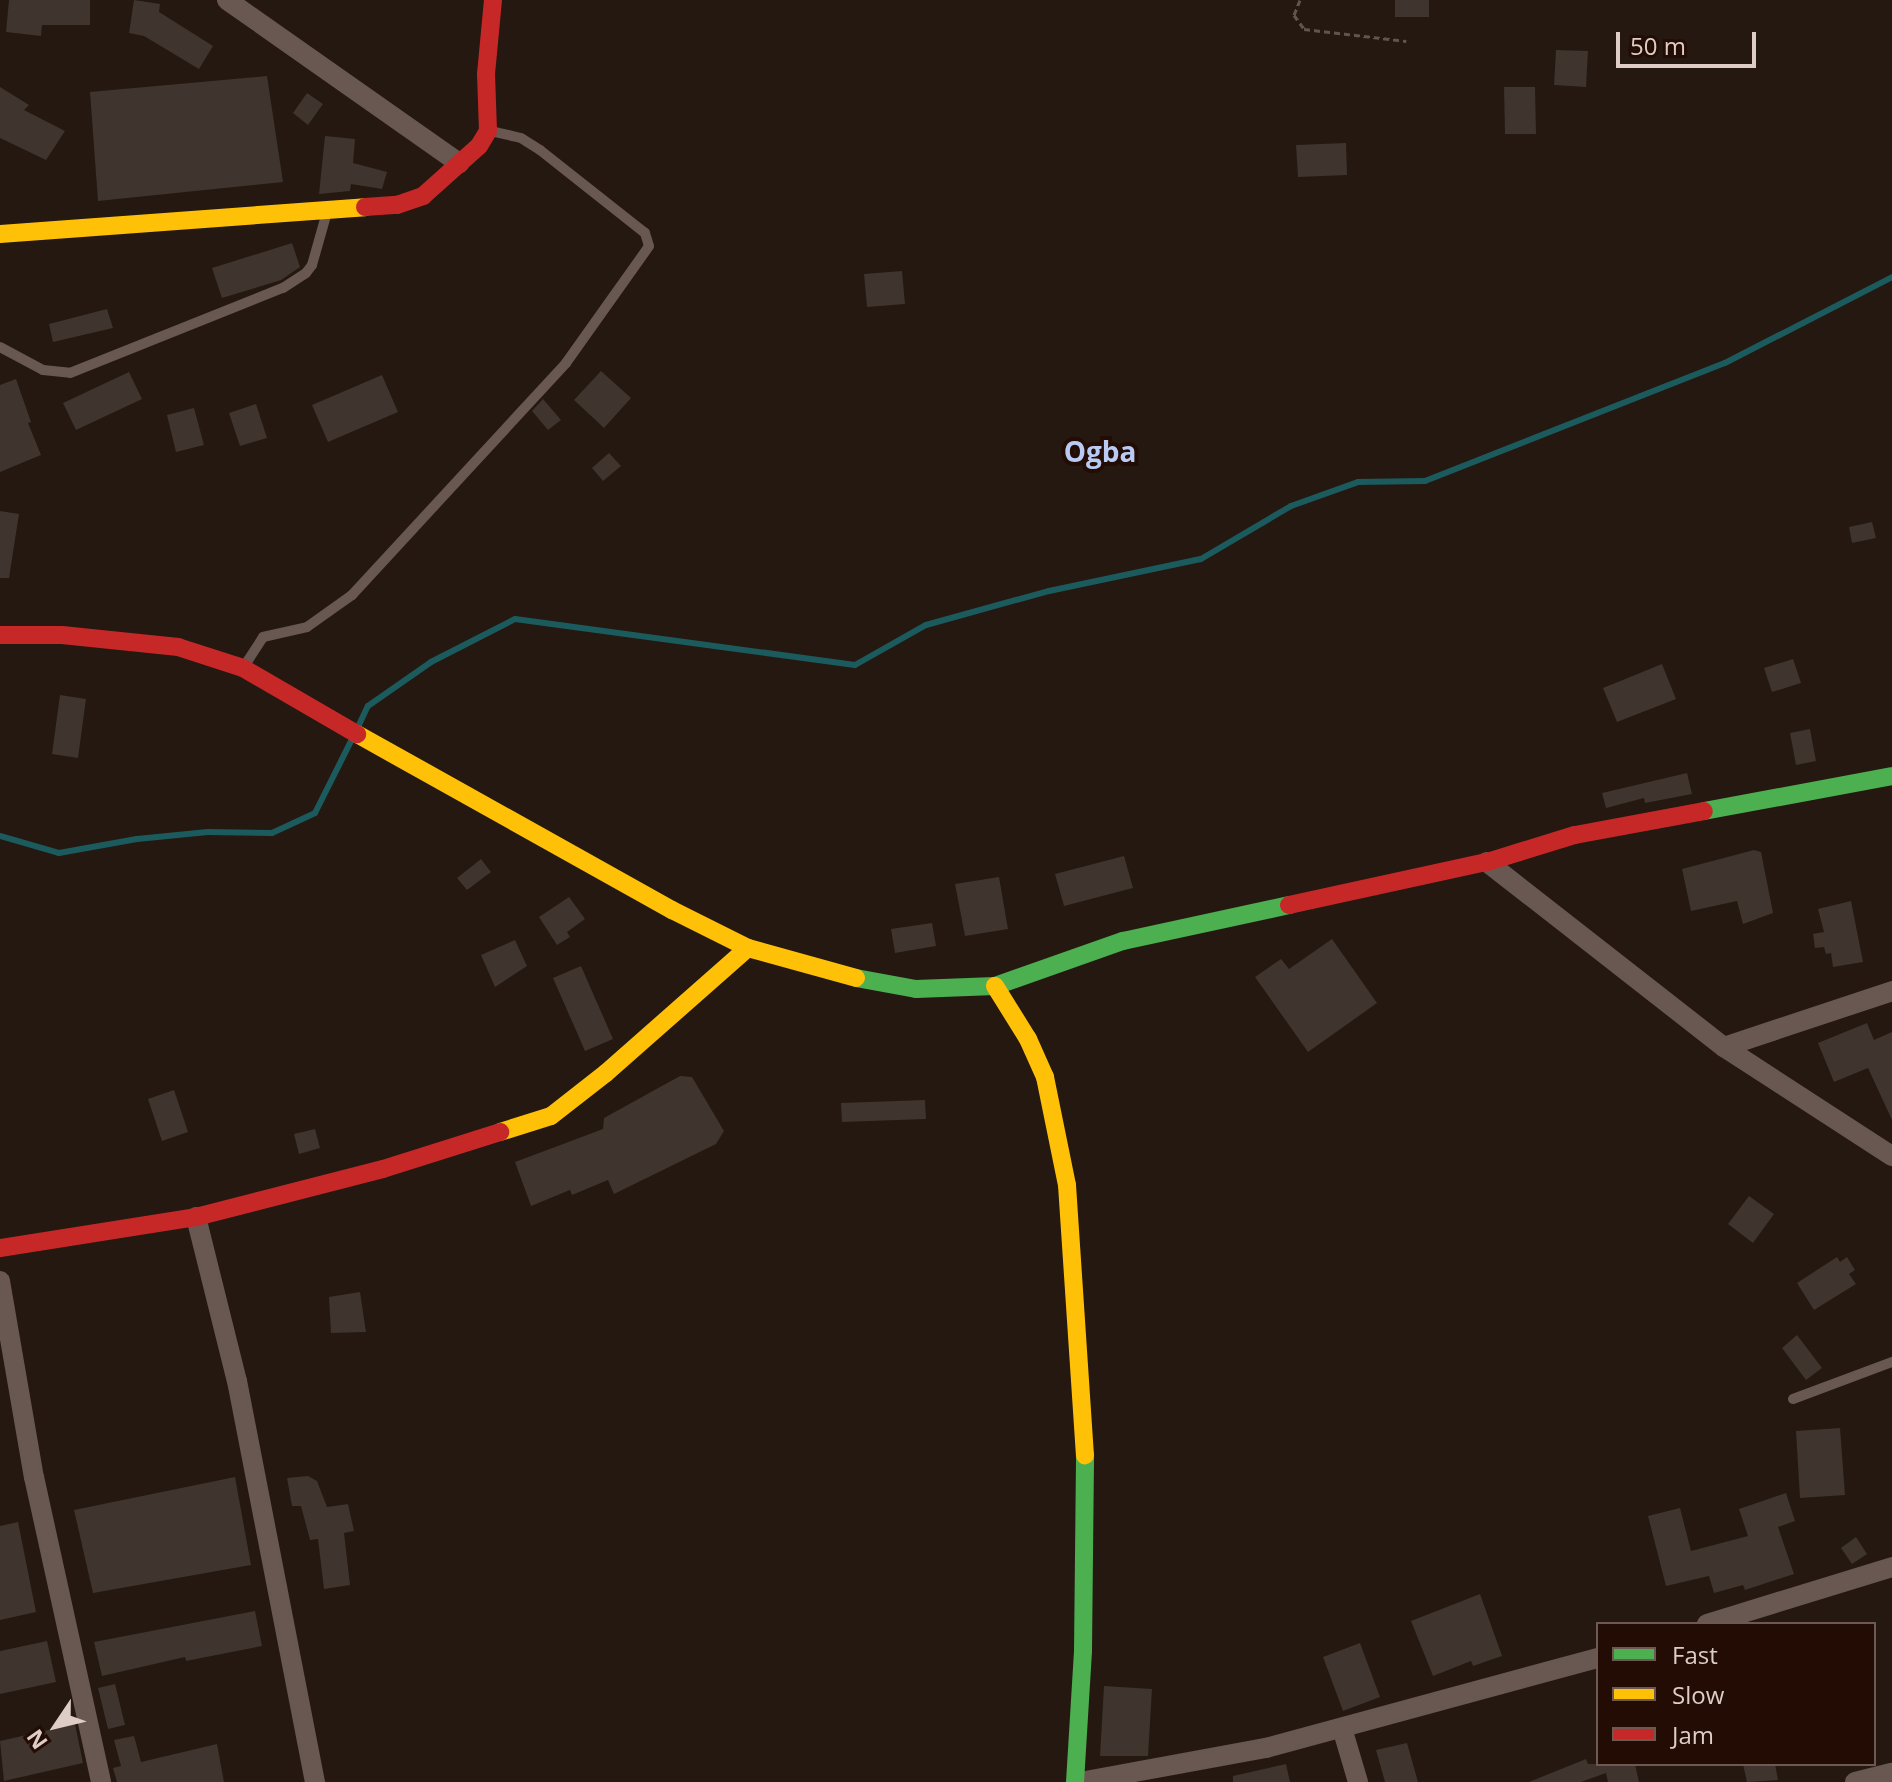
<!DOCTYPE html>
<html>
<head>
<meta charset="utf-8">
<style>
  body { margin:0 }
  #map { position:relative; width:1892px; height:1782px; overflow:hidden; background:#241811; font-family:"Open Sans",sans-serif }
  div>[style] { position:absolute }
  [style*='--x'] { left:calc(var(--x)*1px); top:calc(var(--y)*1px); width:calc(var(--w)*1px); rotate:calc(var(--a)*1deg) }
  .stream>* { height:6px; margin:-3px; padding:0 3px; transform-origin:3px; border-radius:3px; background:#1b5b5d }
  .building>* { inset:0; background:#3f342e }
  .path>* { height:3px; margin-top:-1.5px; transform-origin:0; background:repeating-linear-gradient(90deg,#60544d 0 6px,transparent 0 10px) }
  .lane>* { height:10px; margin:-5px; padding:0 5px; transform-origin:5px; border-radius:5px; background:#695751 }
  .street>* { height:20px; margin:-10px; padding:0 10px; transform-origin:10px; border-radius:10px; background:#695751 }
  .fast>* { height:18px; margin:-9px; padding:0 9px; transform-origin:9px; border-radius:9px; background:#4caf50 }
  .slow>* { height:18px; margin:-9px; padding:0 9px; transform-origin:9px; border-radius:9px; background:#ffc107 }
  .jam>* { height:18px; margin:-9px; padding:0 9px; transform-origin:9px; border-radius:9px; background:#c62828 }
  span { translate:-50% -50%; white-space:nowrap; text-align:center; line-height:1.15; -webkit-text-stroke:8px #220c03; paint-order:stroke }
  .quarter-label { font-size:28px; color:#b9cbf4; font-weight:700 }
  .legend { position:absolute; left:1596px; top:1622px; width:280px; height:144px; box-sizing:border-box; background:#220c03; border:2px solid #6d5951; margin:0; padding:10px 14px; list-style:none; font-size:24px; color:#decdc6 }
  .legend li { display:flex; align-items:center; gap:16px; height:40px }
  .legend b { width:40px; border:2px solid #6d5951 }
  .north { position:absolute; left:16px; top:1686px; width:80px; height:80px; -webkit-text-stroke:6px #220c03; paint-order:stroke; rotate:235deg; font-size:22px; font-weight:700; line-height:32px; text-align:center; color:#decdc6 }
  .north::after { content:''; display:block; margin:auto; width:28px; height:36px; background:#decdc6; clip-path:polygon(50% 0,100% 100%,50% 72%,0 100%) }
  .scale { position:absolute; left:1616px; top:32px; width:140px; height:36px; box-sizing:border-box; border:4px solid #decdc6; border-top:0; padding-left:10px; font-size:24px; line-height:28px; white-space:nowrap; color:#decdc6; -webkit-text-stroke:6px #220c03; paint-order:stroke }
</style>
</head>
<body>
<div id="map">
  <div class="stream">
    <div style="--x:358;--y:727;--w:23;--a:-65"></div>
    <div style="--x:368;--y:706;--w:77;--a:-34.9"></div>
    <div style="--x:431;--y:662;--w:94;--a:-27.1"></div>
    <div style="--x:515;--y:619;--w:343;--a:7.7"></div>
    <div style="--x:855;--y:665;--w:81;--a:-29.4"></div>
    <div style="--x:926;--y:625;--w:128;--a:-15.5"></div>
    <div style="--x:1049;--y:591;--w:155;--a:-11.9"></div>
    <div style="--x:1201;--y:559;--w:104;--a:-30.5"></div>
    <div style="--x:1291;--y:506;--w:71;--a:-19.7"></div>
    <div style="--x:1358;--y:482;--w:67;--a:-0.9"></div>
    <div style="--x:1425;--y:481;--w:322;--a:-21.5"></div>
    <div style="--x:1725;--y:363;--w:188;--a:-27.2"></div>
    <div style="--x:0;--y:836;--w:61;--a:16.1"></div>
    <div style="--x:59;--y:853;--w:79;--a:-10.2"></div>
    <div style="--x:137;--y:839;--w:71;--a:-5.6"></div>
    <div style="--x:208;--y:832;--w:64;--a:0.9"></div>
    <div style="--x:272;--y:833;--w:47;--a:-24.9"></div>
    <div style="--x:315;--y:813;--w:80;--a:-63.4"></div>
  </div>
  <div class="building">
    <div style="clip-path:polygon(9px 0,90px 0,90px 25px,42px 25px,41px 36px,6px 32px)"></div>
    <div style="clip-path:polygon(134px 0,160px 4px,159px 12px,213px 46px,199px 69px,144px 36px,129px 33px)"></div>
    <div style="clip-path:polygon(1395px 0,1429px 0,1429px 17px,1395px 17px)"></div>
    <div style="clip-path:polygon(1556px 50px,1588px 51px,1586px 87px,1554px 85px)"></div>
    <div style="clip-path:polygon(267px 76px,283px 182px,98px 201px,90px 92px)"></div>
    <div style="clip-path:polygon(0 87px,29px 105px,24px 110px,65px 131px,46px 160px,0 138px)"></div>
    <div style="clip-path:polygon(1504px 87px,1535px 87px,1536px 134px,1505px 134px)"></div>
    <div style="clip-path:polygon(307px 93px,323px 104px,308px 125px,293px 113px)"></div>
    <div style="clip-path:polygon(325px 136px,355px 139px,353px 163px,387px 172px,382px 189px,351px 184px,350px 191px,319px 194px)"></div>
    <div style="clip-path:polygon(1346px 143px,1347px 175px,1298px 177px,1296px 145px)"></div>
    <div style="clip-path:polygon(292px 243px,300px 267px,281px 280px,222px 298px,212px 268px)"></div>
    <div style="clip-path:polygon(902px 271px,905px 304px,867px 307px,864px 274px)"></div>
    <div style="clip-path:polygon(107px 309px,113px 328px,53px 342px,49px 324px)"></div>
    <div style="clip-path:polygon(601px 371px,631px 398px,604px 428px,574px 400px)"></div>
    <div style="clip-path:polygon(129px 372px,142px 399px,76px 430px,63px 403px)"></div>
    <div style="clip-path:polygon(382px 375px,398px 412px,328px 442px,312px 405px)"></div>
    <div style="clip-path:polygon(16px 379px,31px 422px,28px 423px,41px 455px,0 472px,0 385px)"></div>
    <div style="clip-path:polygon(543px 399px,561px 420px,548px 430px,532px 411px)"></div>
    <div style="clip-path:polygon(256px 404px,267px 438px,240px 446px,229px 413px)"></div>
    <div style="clip-path:polygon(194px 408px,204px 445px,176px 452px,167px 415px)"></div>
    <div style="clip-path:polygon(609px 453px,621px 466px,603px 481px,592px 468px)"></div>
    <div style="clip-path:polygon(0 511px,19px 514px,9px 578px,0 578px)"></div>
    <div style="clip-path:polygon(1872px 522px,1876px 538px,1852px 543px,1849px 527px)"></div>
    <div style="clip-path:polygon(1793px 659px,1801px 683px,1772px 692px,1764px 668px)"></div>
    <div style="clip-path:polygon(1662px 664px,1676px 699px,1617px 722px,1603px 688px)"></div>
    <div style="clip-path:polygon(60px 695px,86px 699px,78px 758px,52px 754px)"></div>
    <div style="clip-path:polygon(1810px 729px,1816px 761px,1796px 765px,1790px 733px)"></div>
    <div style="clip-path:polygon(1687px 773px,1692px 794px,1645px 803px,1644px 798px,1606px 808px,1602px 793px)"></div>
    <div style="clip-path:polygon(1754px 850px,1761px 852px,1773px 913px,1743px 924px,1737px 901px,1691px 911px,1682px 869px)"></div>
    <div style="clip-path:polygon(1124px 856px,1133px 888px,1064px 906px,1055px 874px)"></div>
    <div style="clip-path:polygon(481px 859px,491px 872px,467px 890px,457px 878px)"></div>
    <div style="clip-path:polygon(999px 877px,1008px 929px,965px 936px,955px 884px)"></div>
    <div style="clip-path:polygon(569px 897px,585px 919px,567px 932px,570px 937px,557px 945px,539px 917px)"></div>
    <div style="clip-path:polygon(1851px 901px,1863px 962px,1833px 967px,1831px 953px,1826px 954px,1824px 947px,1815px 948px,1813px 934px,1824px 932px,1818px 909px)"></div>
    <div style="clip-path:polygon(932px 923px,936px 946px,895px 953px,891px 929px)"></div>
    <div style="clip-path:polygon(1332px 939px,1377px 1003px,1308px 1052px,1255px 977px,1281px 959px,1289px 969px)"></div>
    <div style="clip-path:polygon(515px 940px,527px 966px,495px 987px,481px 955px)"></div>
    <div style="clip-path:polygon(581px 966px,613px 1039px,585px 1051px,553px 978px)"></div>
    <div style="clip-path:polygon(1867px 1023px,1874px 1040px,1892px 1032px,1892px 1120px,1868px 1068px,1834px 1082px,1818px 1043px)"></div>
    <div style="clip-path:polygon(680px 1076px,692px 1077px,724px 1131px,716px 1144px,614px 1194px,608px 1180px,572px 1195px,570px 1190px,531px 1206px,515px 1162px,603px 1129px,604px 1118px)"></div>
    <div style="clip-path:polygon(174px 1090px,188px 1132px,162px 1141px,148px 1099px)"></div>
    <div style="clip-path:polygon(925px 1100px,926px 1119px,842px 1122px,841px 1103px)"></div>
    <div style="clip-path:polygon(315px 1129px,320px 1148px,299px 1154px,294px 1134px)"></div>
    <div style="clip-path:polygon(1749px 1196px,1774px 1214px,1753px 1243px,1728px 1224px)"></div>
    <div style="clip-path:polygon(1837px 1257px,1840px 1262px,1847px 1257px,1855px 1270px,1849px 1274px,1856px 1284px,1814px 1310px,1797px 1283px)"></div>
    <div style="clip-path:polygon(360px 1292px,366px 1332px,331px 1333px,329px 1297px)"></div>
    <div style="clip-path:polygon(1797px 1335px,1822px 1368px,1806px 1380px,1782px 1348px)"></div>
    <div style="clip-path:polygon(1840px 1428px,1845px 1495px,1800px 1498px,1796px 1431px)"></div>
    <div style="clip-path:polygon(308px 1476px,317px 1481px,327px 1507px,348px 1504px,354px 1531px,344px 1533px,350px 1585px,324px 1589px,318px 1539px,310px 1540px,301px 1506px,292px 1506px,287px 1478px)"></div>
    <div style="clip-path:polygon(235px 1477px,251px 1565px,93px 1593px,74px 1510px)"></div>
    <div style="clip-path:polygon(1786px 1493px,1795px 1521px,1778px 1527px,1794px 1574px,1745px 1590px,1743px 1585px,1714px 1593px,1709px 1576px,1666px 1586px,1648px 1516px,1680px 1508px,1691px 1551px,1748px 1536px,1739px 1509px)"></div>
    <div style="clip-path:polygon(18px 1522px,36px 1612px,0 1620px,0 1526px)"></div>
    <div style="clip-path:polygon(1856px 1537px,1867px 1554px,1852px 1564px,1841px 1548px)"></div>
    <div style="clip-path:polygon(1480px 1594px,1502px 1656px,1473px 1666px,1471px 1661px,1433px 1676px,1411px 1621px)"></div>
    <div style="clip-path:polygon(255px 1611px,262px 1646px,186px 1661px,185px 1657px,102px 1676px,94px 1642px)"></div>
    <div style="clip-path:polygon(47px 1641px,56px 1682px,0 1694px,0 1651px)"></div>
    <div style="clip-path:polygon(1360px 1643px,1380px 1697px,1343px 1711px,1323px 1657px)"></div>
    <div style="clip-path:polygon(115px 1684px,125px 1725px,108px 1729px,98px 1688px)"></div>
    <div style="clip-path:polygon(1104px 1686px,1152px 1689px,1148px 1756px,1100px 1756px)"></div>
    <div style="clip-path:polygon(75px 1724px,83px 1763px,4px 1781px,0 1741px)"></div>
    <div style="clip-path:polygon(134px 1736px,141px 1762px,217px 1744px,224px 1782px,117px 1782px,113px 1768px,121px 1766px,114px 1740px)"></div>
    <div style="clip-path:polygon(1407px 1743px,1418px 1782px,1385px 1782px,1376px 1750px)"></div>
    <div style="clip-path:polygon(1586px 1759px,1588px 1764px,1635px 1764px,1639px 1782px,1608px 1782px,1606px 1773px,1581px 1782px,1529px 1782px)"></div>
    <div style="clip-path:polygon(1286px 1764px,1290px 1782px,1233px 1782px,1233px 1776px)"></div>
    <div style="clip-path:polygon(1743px 1764px,1775px 1764px,1778px 1780px,1747px 1782px)"></div>
  </div>
  <div class="path">
    <div style="--x:1300;--y:0;--w:16;--a:112"></div>
    <div style="--x:1294;--y:15;--w:17;--a:54"></div>
    <div style="--x:1304;--y:29;--w:103;--a:6.7"></div>
  </div>
  <div class="lane">
    <div style="--x:0;--y:347;--w:49;--a:28.1"></div>
    <div style="--x:43;--y:370;--w:27;--a:6"></div>
    <div style="--x:70;--y:373;--w:229;--a:-21.8"></div>
    <div style="--x:283;--y:288;--w:27;--a:-33"></div>
    <div style="--x:306;--y:273;--w:10;--a:-53"></div>
    <div style="--x:312;--y:265;--w:55;--a:-74.2"></div>
    <div style="--x:245;--y:665;--w:33;--a:-57"></div>
    <div style="--x:263;--y:637;--w:45;--a:-12.8"></div>
    <div style="--x:307;--y:627;--w:55;--a:-35.4"></div>
    <div style="--x:352;--y:595;--w:316;--a:-47.3"></div>
    <div style="--x:566;--y:363;--w:143;--a:-54.6"></div>
    <div style="--x:649;--y:246;--w:14;--a:-107"></div>
    <div style="--x:645;--y:233;--w:134;--a:-141.7"></div>
    <div style="--x:540;--y:150;--w:22;--a:-148"></div>
    <div style="--x:521;--y:138;--w:32;--a:-167"></div>
    <div style="--x:1793;--y:1399;--w:106;--a:-20.5"></div>
  </div>
  <div class="street">
    <div style="--x:227;--y:0;--w:284;--a:35.1"></div>
    <div style="--x:1487;--y:862;--w:301;--a:38"></div>
    <div style="--x:1724;--y:1047;--w:200;--a:33"></div>
    <div style="--x:1724;--y:1047;--w:177;--a:-18.4"></div>
    <div style="--x:196;--y:1217;--w:169;--a:76"></div>
    <div style="--x:237;--y:1381;--w:409;--a:79"></div>
    <div style="--x:0;--y:1281;--w:199;--a:80.2"></div>
    <div style="--x:34;--y:1477;--w:312;--a:77.6"></div>
    <div style="--x:1707;--y:1624;--w:194;--a:-17.1"></div>
    <div style="--x:1342;--y:1728;--w:56;--a:73.5"></div>
    <div style="--x:1080;--y:1782;--w:189;--a:-10.4"></div>
    <div style="--x:1266;--y:1748;--w:344;--a:-15.2"></div>
    <div style="--x:1855;--y:1782;--w:38;--a:-14"></div>
  </div>
  <div class="fast">
    <div style="--x:1704;--y:811;--w:191;--a:-10.5"></div>
    <div style="--x:856;--y:978;--w:61;--a:10.4"></div>
    <div style="--x:916;--y:989;--w:79;--a:-2.2"></div>
    <div style="--x:995;--y:986;--w:136;--a:-19.4"></div>
    <div style="--x:1123;--y:941;--w:170;--a:-12.2"></div>
    <div style="--x:1075;--y:1782;--w:131;--a:-86.5"></div>
    <div style="--x:1083;--y:1651;--w:196;--a:-89.4"></div>
  </div>
  <div class="slow">
    <div style="--x:0;--y:234;--w:366;--a:-4.2"></div>
    <div style="--x:357;--y:734;--w:361;--a:29.2"></div>
    <div style="--x:672;--y:910;--w:85;--a:26.6"></div>
    <div style="--x:748;--y:948;--w:112;--a:15.5"></div>
    <div style="--x:995;--y:986;--w:62;--a:58.1"></div>
    <div style="--x:1028;--y:1039;--w:42;--a:65.9"></div>
    <div style="--x:1045;--y:1077;--w:110;--a:78.5"></div>
    <div style="--x:1067;--y:1185;--w:271;--a:86.2"></div>
    <div style="--x:500;--y:1132;--w:53;--a:-17.4"></div>
    <div style="--x:551;--y:1116;--w:70;--a:-38"></div>
    <div style="--x:606;--y:1073;--w:189;--a:-41.4"></div>
  </div>
  <div class="jam">
    <div style="--x:365;--y:207;--w:32;--a:-4"></div>
    <div style="--x:397;--y:205;--w:28;--a:-19"></div>
    <div style="--x:423;--y:196;--w:75;--a:-41.8"></div>
    <div style="--x:479;--y:146;--w:17;--a:-59"></div>
    <div style="--x:488;--y:131;--w:57;--a:-92"></div>
    <div style="--x:486;--y:74;--w:74;--a:-84.6"></div>
    <div style="--x:0;--y:635;--w:62;--a:0"></div>
    <div style="--x:62;--y:635;--w:117;--a:5.9"></div>
    <div style="--x:178;--y:647;--w:68;--a:17.9"></div>
    <div style="--x:243;--y:668;--w:132;--a:30.1"></div>
    <div style="--x:1289;--y:905;--w:203;--a:-12.3"></div>
    <div style="--x:1487;--y:862;--w:92;--a:-17.1"></div>
    <div style="--x:1575;--y:835;--w:131;--a:-10.5"></div>
    <div style="--x:0;--y:1248;--w:198;--a:-9"></div>
    <div style="--x:196;--y:1217;--w:193;--a:-14.4"></div>
    <div style="--x:383;--y:1169;--w:123;--a:-17.5"></div>
  </div>
  <div class="quarter-label">
    <span style="left:1100px;top:451px">Ogba</span>
  </div>
  <ul class="legend">
  <li><b style="height:10px;background:#4caf50"></b>Fast</li>
  <li><b style="height:10px;background:#ffc107"></b>Slow</li>
  <li><b style="height:10px;background:#c62828"></b>Jam</li>
  </ul>
  <div class="north">N</div>
  <div class="scale">50 m</div>
</div>
</body>
</html>
